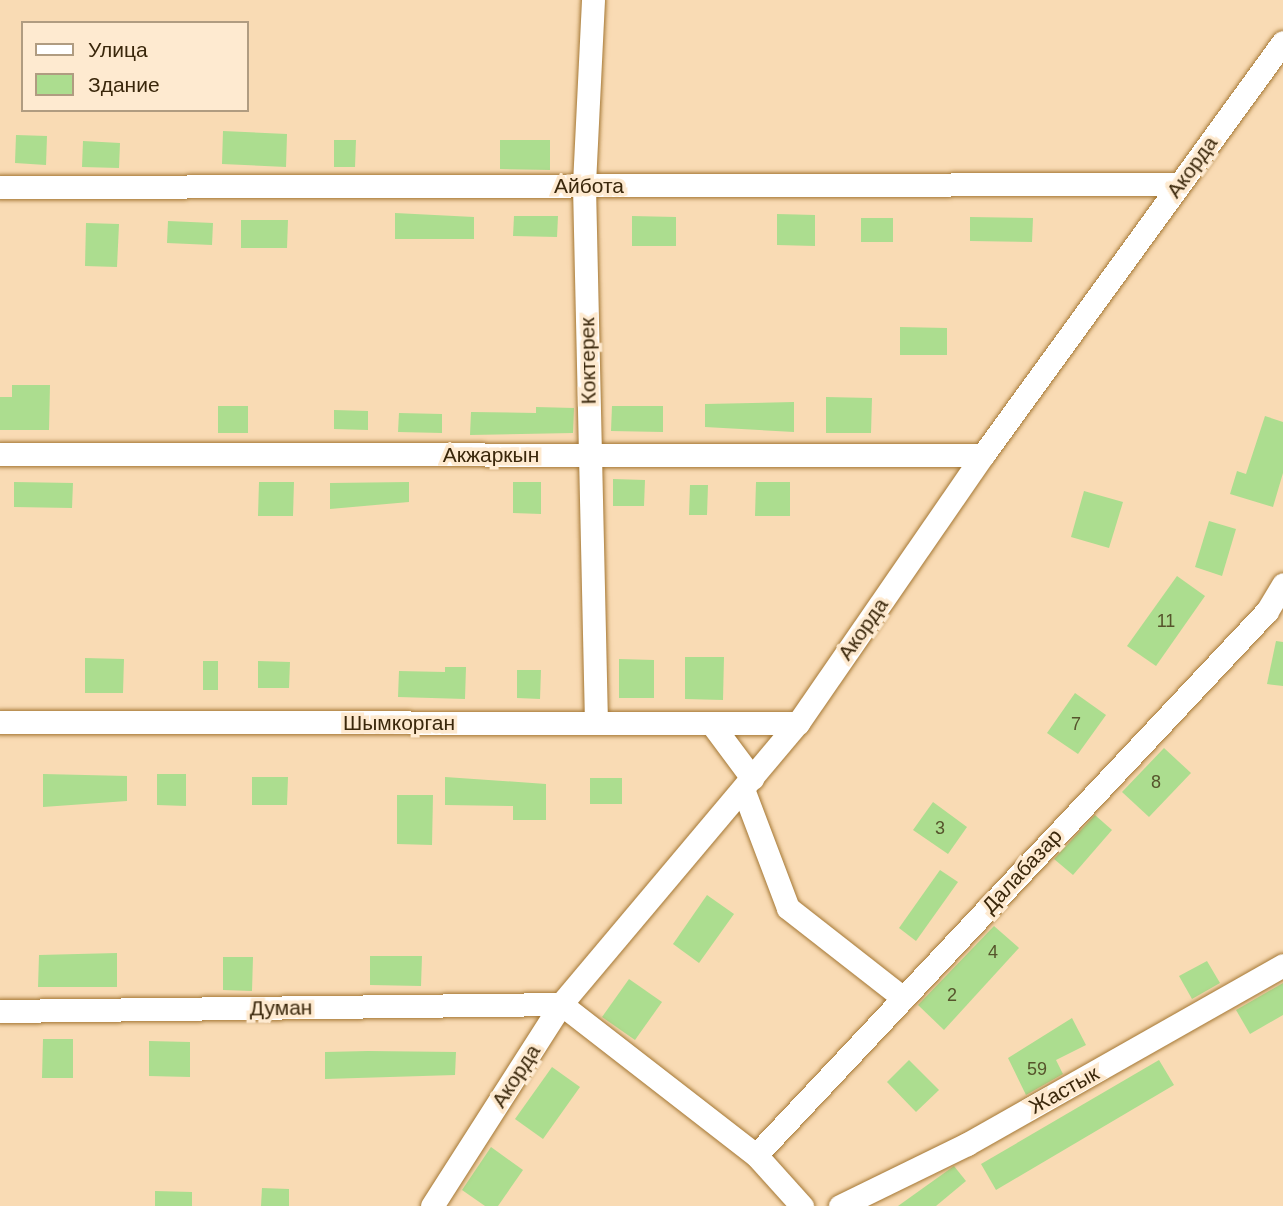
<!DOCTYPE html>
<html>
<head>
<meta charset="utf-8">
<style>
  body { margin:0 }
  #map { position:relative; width:1283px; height:1206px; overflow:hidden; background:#f9dbb4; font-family:Helvetica,sans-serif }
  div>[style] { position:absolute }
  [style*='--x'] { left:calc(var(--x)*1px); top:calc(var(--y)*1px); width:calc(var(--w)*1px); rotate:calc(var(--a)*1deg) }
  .building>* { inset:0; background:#acdd8f }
  .roads { filter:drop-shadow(0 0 2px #a47734) drop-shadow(0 0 2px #a47734) }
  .minor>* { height:23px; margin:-11.5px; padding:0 11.5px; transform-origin:11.5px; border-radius:11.5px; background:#fff }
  span { translate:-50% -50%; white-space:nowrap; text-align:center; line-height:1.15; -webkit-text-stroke:7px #feead0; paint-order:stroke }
  .number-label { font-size:18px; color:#56542c }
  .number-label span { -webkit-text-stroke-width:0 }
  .street-label { font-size:21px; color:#3a270b }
  .legend { position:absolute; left:21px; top:21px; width:228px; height:91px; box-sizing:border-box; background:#feead0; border:2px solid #b09c81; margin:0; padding:9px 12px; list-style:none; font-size:21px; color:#3a270b }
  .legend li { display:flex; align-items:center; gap:14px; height:35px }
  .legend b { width:35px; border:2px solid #b09c81 }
</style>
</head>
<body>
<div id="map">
  <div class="building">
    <div style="clip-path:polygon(223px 131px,287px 134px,286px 167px,222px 164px)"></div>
    <div style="clip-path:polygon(16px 135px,47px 136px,46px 165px,15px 163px)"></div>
    <div style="clip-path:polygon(334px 140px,356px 140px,355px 167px,334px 167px)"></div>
    <div style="clip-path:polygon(500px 140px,550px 140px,550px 170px,500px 169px)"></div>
    <div style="clip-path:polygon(83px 141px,120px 143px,119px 168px,82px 167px)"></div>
    <div style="clip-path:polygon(395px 213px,474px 217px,474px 239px,395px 239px)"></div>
    <div style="clip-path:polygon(777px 214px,815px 215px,815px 246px,777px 245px)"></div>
    <div style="clip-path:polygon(514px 216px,558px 216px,557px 237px,513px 236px)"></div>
    <div style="clip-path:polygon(632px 216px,676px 217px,676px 246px,632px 246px)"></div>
    <div style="clip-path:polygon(970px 217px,1033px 218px,1032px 242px,970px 241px)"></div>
    <div style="clip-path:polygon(861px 218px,893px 218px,893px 242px,861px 242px)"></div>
    <div style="clip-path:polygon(241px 220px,288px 220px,287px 248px,241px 248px)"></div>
    <div style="clip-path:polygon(168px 221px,213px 223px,212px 245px,167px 243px)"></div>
    <div style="clip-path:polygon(86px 223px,119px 224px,117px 267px,85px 266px)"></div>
    <div style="clip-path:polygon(900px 327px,947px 328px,947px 355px,900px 355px)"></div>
    <div style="clip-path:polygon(12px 385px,50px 385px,49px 430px,0 430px,0 397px,12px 397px)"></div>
    <div style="clip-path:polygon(826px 397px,872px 398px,871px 433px,826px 433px)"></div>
    <div style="clip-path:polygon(794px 402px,794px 432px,705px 427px,705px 404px)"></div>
    <div style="clip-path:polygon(218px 406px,248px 406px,248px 433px,218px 433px)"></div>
    <div style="clip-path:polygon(612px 406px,663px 406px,663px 432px,611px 431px)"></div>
    <div style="clip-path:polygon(536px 407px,574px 408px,573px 433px,470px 435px,471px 412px,536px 413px)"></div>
    <div style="clip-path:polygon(334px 410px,368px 411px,368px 430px,334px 429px)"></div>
    <div style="clip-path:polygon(399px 413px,442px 414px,442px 433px,398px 432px)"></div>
    <div style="clip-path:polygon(1265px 416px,1283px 422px,1283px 473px,1273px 507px,1230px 494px,1237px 471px,1246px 474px)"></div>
    <div style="clip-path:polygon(613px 479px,645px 480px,644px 506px,613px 506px)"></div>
    <div style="clip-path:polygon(14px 482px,73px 483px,72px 508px,14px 507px)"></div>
    <div style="clip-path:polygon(259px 482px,294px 482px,293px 516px,258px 516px)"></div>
    <div style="clip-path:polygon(409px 482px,409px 502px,330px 509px,330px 483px)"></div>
    <div style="clip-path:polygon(513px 482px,541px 482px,541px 514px,513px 513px)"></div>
    <div style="clip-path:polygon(756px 482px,790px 482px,790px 516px,755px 516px)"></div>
    <div style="clip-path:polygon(690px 485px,708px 485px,707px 515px,689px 515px)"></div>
    <div style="clip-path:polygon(1084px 491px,1123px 502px,1109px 548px,1071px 537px)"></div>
    <div style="clip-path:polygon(1209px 521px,1236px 529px,1222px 576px,1195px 567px)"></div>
    <div style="clip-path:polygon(1177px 576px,1205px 596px,1156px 666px,1127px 646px)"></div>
    <div style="clip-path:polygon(1276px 641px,1283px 642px,1283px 686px,1267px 684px)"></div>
    <div style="clip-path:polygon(685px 657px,724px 657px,723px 700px,685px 699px)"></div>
    <div style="clip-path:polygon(85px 658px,124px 659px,123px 693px,85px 693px)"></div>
    <div style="clip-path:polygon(619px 659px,654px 660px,654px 698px,619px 698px)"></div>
    <div style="clip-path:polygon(203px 661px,218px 661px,218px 690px,203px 690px)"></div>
    <div style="clip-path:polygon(258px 661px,290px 662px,289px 688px,258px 688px)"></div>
    <div style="clip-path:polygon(445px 667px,466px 667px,465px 699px,398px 697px,399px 671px,445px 672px)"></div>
    <div style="clip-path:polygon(517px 670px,541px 670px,540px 699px,517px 698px)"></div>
    <div style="clip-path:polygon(1075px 693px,1106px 715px,1078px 754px,1047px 733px)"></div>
    <div style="clip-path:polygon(1164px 748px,1191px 773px,1149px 817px,1122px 792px)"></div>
    <div style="clip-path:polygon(43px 774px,127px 776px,127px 801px,43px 807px)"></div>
    <div style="clip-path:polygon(157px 774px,186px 774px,186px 806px,157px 805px)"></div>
    <div style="clip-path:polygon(252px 777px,288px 777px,287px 805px,252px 805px)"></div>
    <div style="clip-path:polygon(445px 777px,546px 784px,546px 820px,513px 820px,513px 806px,445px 805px)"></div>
    <div style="clip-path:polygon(590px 778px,622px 778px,622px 804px,590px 804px)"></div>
    <div style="clip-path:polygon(397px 795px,433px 795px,432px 845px,397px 844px)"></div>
    <div style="clip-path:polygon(933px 802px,967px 827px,948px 854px,913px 830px)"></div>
    <div style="clip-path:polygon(1095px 815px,1112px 830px,1073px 875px,1054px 859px)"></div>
    <div style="clip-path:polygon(940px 870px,958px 882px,916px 941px,899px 928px)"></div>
    <div style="clip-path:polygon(707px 895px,734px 914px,699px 963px,673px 944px)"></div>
    <div style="clip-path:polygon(994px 926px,1019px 948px,944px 1030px,918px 1005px)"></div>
    <div style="clip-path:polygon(117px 953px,117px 987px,38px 987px,39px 955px)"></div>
    <div style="clip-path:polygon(370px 956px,422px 956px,421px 986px,370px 985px)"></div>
    <div style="clip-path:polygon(223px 957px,253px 957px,252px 991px,223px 990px)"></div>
    <div style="clip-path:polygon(1207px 961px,1220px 983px,1192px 999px,1179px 976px)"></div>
    <div style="clip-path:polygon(629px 979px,662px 1002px,635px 1040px,602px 1017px)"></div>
    <div style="clip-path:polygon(1283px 983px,1283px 1015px,1250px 1034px,1236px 1010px)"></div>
    <div style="clip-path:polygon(1072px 1018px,1086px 1045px,1056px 1060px,1063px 1074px,1026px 1095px,1008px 1058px)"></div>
    <div style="clip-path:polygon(43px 1039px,73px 1039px,73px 1078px,42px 1078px)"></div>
    <div style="clip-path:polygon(149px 1041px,190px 1042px,190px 1077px,149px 1076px)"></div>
    <div style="clip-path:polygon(368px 1051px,456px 1052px,455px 1075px,325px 1079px,325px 1052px)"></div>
    <div style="clip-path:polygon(909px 1060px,939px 1090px,916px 1112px,887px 1082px)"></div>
    <div style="clip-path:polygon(1159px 1060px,1174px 1085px,996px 1190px,981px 1164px)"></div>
    <div style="clip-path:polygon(552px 1067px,580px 1087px,543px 1139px,515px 1119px)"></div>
    <div style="clip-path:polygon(491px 1147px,523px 1170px,498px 1206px,485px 1206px,462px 1190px)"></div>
    <div style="clip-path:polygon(954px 1166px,966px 1181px,936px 1206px,898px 1206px)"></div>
    <div style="clip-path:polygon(262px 1188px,289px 1189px,289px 1206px,261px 1206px)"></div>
    <div style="clip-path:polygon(155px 1191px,192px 1192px,192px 1206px,155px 1206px)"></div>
  </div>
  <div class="roads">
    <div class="minor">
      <div style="--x:593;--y:0;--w:186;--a:92.8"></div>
      <div style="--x:584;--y:186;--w:537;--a:88.72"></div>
      <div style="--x:0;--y:187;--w:1179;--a:-0.15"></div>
      <div style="--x:0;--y:454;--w:983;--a:0.06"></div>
      <div style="--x:0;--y:722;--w:798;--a:0.07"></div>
      <div style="--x:711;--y:723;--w:69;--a:53.3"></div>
      <div style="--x:743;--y:789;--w:127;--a:69.3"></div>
      <div style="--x:788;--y:908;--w:146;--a:38"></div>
      <div style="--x:0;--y:1011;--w:561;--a:-0.71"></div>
      <div style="--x:561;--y:1004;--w:247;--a:37.8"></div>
      <div style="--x:756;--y:1155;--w:69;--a:48"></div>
      <div style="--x:756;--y:1155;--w:746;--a:-46.79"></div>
      <div style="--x:1267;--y:611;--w:31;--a:-59"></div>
      <div style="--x:432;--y:1206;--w:240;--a:-57.4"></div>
      <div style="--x:561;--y:1004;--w:368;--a:-49.9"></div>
      <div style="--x:798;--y:723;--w:326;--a:-55.4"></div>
      <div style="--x:983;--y:455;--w:510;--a:-54.01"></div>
      <div style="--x:840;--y:1206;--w:141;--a:-26"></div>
      <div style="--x:967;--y:1144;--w:363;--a:-29.5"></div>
    </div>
  </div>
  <div class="number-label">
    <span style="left:1166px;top:621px">11</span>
    <span style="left:1076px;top:724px">7</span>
    <span style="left:1156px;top:782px">8</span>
    <span style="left:940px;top:828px">3</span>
    <span style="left:993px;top:952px">4</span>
    <span style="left:952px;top:995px">2</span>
    <span style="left:1037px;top:1069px">59</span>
  </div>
  <div class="street-label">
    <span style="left:1192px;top:167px;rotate:-54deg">Акорда</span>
    <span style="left:589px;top:186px">Айбота</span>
    <span style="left:588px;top:361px;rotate:-91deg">Коктерек</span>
    <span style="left:491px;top:455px">Акжаркын</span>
    <span style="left:863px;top:629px;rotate:-55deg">Акорда</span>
    <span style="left:399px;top:723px">Шымкорган</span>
    <span style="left:1022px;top:871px;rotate:-47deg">Далабазар</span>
    <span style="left:281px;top:1008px;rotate:-1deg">Думан</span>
    <span style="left:516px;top:1076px;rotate:-57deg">Акорда</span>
    <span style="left:1064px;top:1090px;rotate:-29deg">Жастык</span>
  </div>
  <ul class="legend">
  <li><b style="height:9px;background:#fff"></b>Улица</li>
  <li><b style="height:19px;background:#acdd8f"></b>Здание</li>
  </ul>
</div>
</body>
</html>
